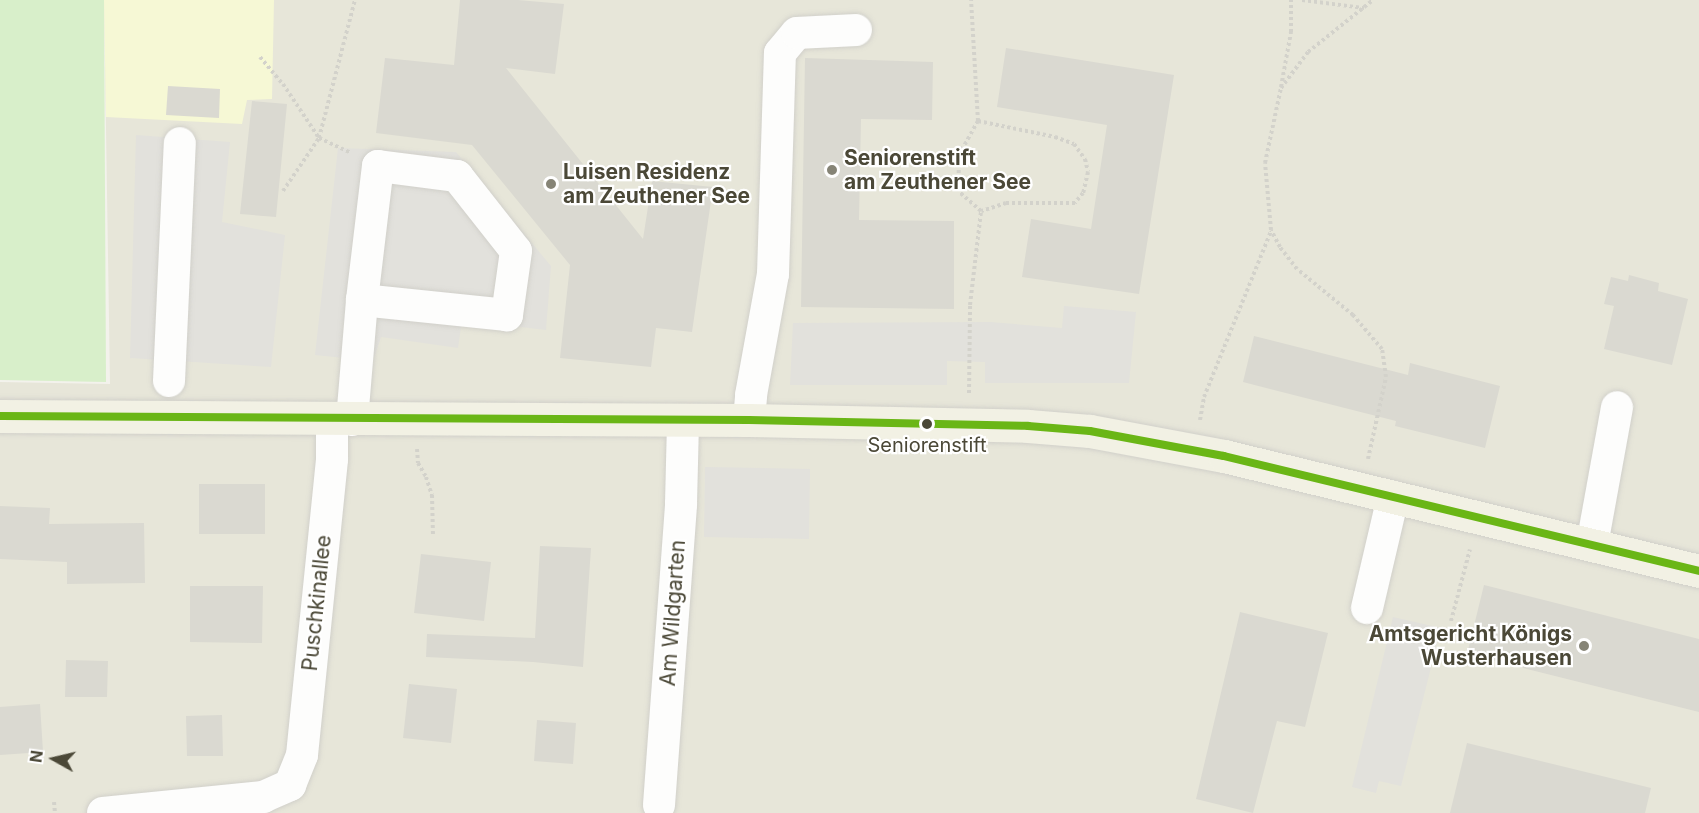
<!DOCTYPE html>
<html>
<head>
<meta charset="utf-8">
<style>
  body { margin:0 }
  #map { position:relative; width:1699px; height:813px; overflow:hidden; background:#f3f2ec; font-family:Inter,sans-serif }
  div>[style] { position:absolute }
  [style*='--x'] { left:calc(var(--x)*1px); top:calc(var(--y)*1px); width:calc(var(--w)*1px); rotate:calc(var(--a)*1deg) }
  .residential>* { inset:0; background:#e7e6d9 }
  .green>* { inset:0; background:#d8efca }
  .sand>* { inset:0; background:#f6f8d5 }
  .parking>* { inset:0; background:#e2e1dc }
  .building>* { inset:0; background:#dad9d1 }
  .path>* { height:4px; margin-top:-2px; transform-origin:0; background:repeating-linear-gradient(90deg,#d3d2cb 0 3px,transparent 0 6px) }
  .roads { filter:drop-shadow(0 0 2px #d1d0ca) drop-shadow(0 0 2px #d1d0ca) }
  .minor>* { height:32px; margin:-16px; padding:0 16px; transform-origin:16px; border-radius:16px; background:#fdfdfc }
  .major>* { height:33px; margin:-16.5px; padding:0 16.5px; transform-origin:16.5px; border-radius:16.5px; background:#f2f1e4 }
  .bus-1>* { height:8px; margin:-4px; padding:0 4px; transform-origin:4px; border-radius:4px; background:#6ab616 }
  .dots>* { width:16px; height:16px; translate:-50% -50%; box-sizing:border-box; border:3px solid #fff; border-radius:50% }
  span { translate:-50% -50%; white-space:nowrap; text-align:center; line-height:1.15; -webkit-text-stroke:4.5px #fff; paint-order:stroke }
  .bus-label { font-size:20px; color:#4b4837 }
  .poi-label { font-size:21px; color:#4b4837; font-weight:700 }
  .left { translate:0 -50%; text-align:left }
  .right { translate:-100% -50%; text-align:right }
  .street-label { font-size:21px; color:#4b4837 }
  .north { position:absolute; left:24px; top:729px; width:60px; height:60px; -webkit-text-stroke:4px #fff; paint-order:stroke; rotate:278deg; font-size:16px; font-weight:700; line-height:24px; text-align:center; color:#4b4837 }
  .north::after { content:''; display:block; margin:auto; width:21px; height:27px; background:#4b4837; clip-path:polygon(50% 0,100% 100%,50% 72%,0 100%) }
</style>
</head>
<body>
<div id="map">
  <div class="residential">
    <div style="clip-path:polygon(104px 0,1699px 0,1699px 813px,0 813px,0 382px,110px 384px)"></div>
  </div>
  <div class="green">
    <div style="clip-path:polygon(0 0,104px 0,106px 382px,0 380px)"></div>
  </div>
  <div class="sand">
    <div style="clip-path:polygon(104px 0,274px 0,272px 99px,247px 100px,242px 124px,106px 117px)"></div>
  </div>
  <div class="parking">
    <div style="clip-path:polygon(136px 135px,230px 142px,222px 222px,285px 235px,271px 367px,130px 358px)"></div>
    <div style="clip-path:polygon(338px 148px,456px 152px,551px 266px,546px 330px,462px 320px,458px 348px,381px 337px,373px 361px,315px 355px)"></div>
    <div style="clip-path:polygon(1064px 306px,1136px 312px,1129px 383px,985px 383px,985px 362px,947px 361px,947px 385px,790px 385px,793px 323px,990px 322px,1062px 328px)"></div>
    <div style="clip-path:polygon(705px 467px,810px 469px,809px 539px,704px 537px)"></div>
    <div style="clip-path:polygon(1393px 617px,1441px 628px,1401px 786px,1379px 781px,1376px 793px,1352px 787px)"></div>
  </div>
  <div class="building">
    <div style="clip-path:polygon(460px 0,518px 0,564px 4px,555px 74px,506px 68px,643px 239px,652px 181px,713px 187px,692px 332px,656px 328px,651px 367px,560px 358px,570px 265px,472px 145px,376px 133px,385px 58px,454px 65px)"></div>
    <div style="clip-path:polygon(1006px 48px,1174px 75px,1139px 294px,1022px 277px,1031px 219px,1091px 229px,1107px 125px,997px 107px)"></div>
    <div style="clip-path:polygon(805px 58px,933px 62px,932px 120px,861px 119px,859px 220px,954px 221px,954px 309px,801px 307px)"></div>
    <div style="clip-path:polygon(168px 86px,220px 89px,219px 118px,166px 115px)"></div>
    <div style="clip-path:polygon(252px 101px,287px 104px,276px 217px,240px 214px)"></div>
    <div style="clip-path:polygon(1629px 275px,1659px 283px,1658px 291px,1688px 299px,1672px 365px,1604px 349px,1614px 306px,1604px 304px,1611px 277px,1628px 281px)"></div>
    <div style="clip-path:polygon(1254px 336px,1408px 375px,1410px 363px,1500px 386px,1485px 448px,1395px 426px,1396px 421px,1243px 382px)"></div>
    <div style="clip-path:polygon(199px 484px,265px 484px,265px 534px,199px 534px)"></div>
    <div style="clip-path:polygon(0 506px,50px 508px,49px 524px,144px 523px,145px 583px,67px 584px,67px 562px,0 559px)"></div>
    <div style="clip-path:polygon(540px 546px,591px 548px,583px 667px,533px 662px,426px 657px,427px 634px,535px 638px)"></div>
    <div style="clip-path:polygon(421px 554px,491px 562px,484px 621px,414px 613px)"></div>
    <div style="clip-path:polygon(1484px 585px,1699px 639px,1699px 712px,1467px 654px)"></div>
    <div style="clip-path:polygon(190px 586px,263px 586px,262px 643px,190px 642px)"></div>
    <div style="clip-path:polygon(1240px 612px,1328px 633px,1305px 727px,1277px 721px,1253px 813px,1196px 799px)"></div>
    <div style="clip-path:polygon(66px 660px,108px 661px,107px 697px,65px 697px)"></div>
    <div style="clip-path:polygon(409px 684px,457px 689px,451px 743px,403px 738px)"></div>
    <div style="clip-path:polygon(40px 704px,43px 752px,0 755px,0 707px)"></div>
    <div style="clip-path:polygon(222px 715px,223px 756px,187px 756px,186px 716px)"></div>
    <div style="clip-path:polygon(537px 720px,576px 723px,573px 764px,534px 761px)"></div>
    <div style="clip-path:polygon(1467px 743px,1651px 788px,1645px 813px,1450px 813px)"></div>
  </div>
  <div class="path">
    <div style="--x:1302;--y:0;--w:63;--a:7.4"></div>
    <div style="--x:260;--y:57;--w:35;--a:50"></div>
    <div style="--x:283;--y:84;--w:65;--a:56.3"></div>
    <div style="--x:319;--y:138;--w:35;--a:25"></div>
    <div style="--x:1281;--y:87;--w:56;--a:-79.7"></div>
    <div style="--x:1291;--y:32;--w:32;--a:-90"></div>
    <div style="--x:978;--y:121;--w:79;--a:11.7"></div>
    <div style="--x:1055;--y:137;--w:20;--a:20"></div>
    <div style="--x:1074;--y:144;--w:19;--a:54"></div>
    <div style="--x:1085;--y:159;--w:13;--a:77"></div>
    <div style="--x:1088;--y:172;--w:22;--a:103"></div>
    <div style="--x:1083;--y:193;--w:13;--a:129"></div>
    <div style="--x:1075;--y:203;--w:69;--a:180"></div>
    <div style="--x:1006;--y:203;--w:26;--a:162"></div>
    <div style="--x:283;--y:191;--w:64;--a:-55.8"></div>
    <div style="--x:319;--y:138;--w:143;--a:-75.4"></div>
    <div style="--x:969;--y:393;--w:88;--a:-89.3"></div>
    <div style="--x:970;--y:305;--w:95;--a:-83.3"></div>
    <div style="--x:981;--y:211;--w:30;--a:-139"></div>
    <div style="--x:958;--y:191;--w:36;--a:-88"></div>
    <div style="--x:959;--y:155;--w:39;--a:-61"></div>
    <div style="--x:978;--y:121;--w:121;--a:-93.3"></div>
    <div style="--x:1200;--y:420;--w:23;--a:-80"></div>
    <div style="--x:1204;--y:397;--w:179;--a:-68"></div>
    <div style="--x:417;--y:449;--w:14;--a:86"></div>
    <div style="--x:418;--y:463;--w:16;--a:60"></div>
    <div style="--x:426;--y:477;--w:19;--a:72"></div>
    <div style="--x:432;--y:495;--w:42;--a:88.6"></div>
    <div style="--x:1368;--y:459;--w:84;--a:-77.6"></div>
    <div style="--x:1386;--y:377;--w:28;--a:-98"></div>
    <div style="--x:1382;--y:349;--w:45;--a:-130.5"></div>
    <div style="--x:1353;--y:315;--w:72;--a:-140.6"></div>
    <div style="--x:1297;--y:269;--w:28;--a:-128"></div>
    <div style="--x:1280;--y:247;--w:19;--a:-118"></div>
    <div style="--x:1271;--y:230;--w:67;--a:-95.1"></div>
    <div style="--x:1265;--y:163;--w:77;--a:-78"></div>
    <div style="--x:1281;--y:88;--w:45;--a:-53.1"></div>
    <div style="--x:1308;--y:52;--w:83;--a:-38.7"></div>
    <div style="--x:1451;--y:621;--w:74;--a:-75.2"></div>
    <div style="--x:54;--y:802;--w:11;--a:85"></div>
  </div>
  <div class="roads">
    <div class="minor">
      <div style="--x:169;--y:381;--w:238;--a:-87.4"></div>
      <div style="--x:352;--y:420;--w:120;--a:-85.2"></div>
      <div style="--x:362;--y:300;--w:135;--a:-83.2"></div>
      <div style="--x:378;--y:166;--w:80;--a:7.2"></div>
      <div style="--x:457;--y:176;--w:95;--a:51.8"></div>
      <div style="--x:516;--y:251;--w:65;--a:98"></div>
      <div style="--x:507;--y:315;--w:146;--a:-174.1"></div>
      <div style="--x:749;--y:420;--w:25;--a:-85"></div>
      <div style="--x:751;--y:395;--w:123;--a:-79.7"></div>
      <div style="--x:773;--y:274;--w:221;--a:-88.2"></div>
      <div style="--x:780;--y:53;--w:26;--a:-50"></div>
      <div style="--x:797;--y:33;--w:59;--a:-2.9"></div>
      <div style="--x:1592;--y:545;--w:140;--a:-79.7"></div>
      <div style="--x:1367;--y:608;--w:114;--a:-76.8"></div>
      <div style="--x:659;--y:805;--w:302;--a:-85.8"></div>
      <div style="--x:681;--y:504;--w:84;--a:-88.6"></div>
      <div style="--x:103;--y:813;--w:161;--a:-5.7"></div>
      <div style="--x:263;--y:797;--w:30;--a:-24"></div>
      <div style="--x:290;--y:785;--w:32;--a:-68"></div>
      <div style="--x:302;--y:755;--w:298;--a:-84.2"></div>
      <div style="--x:332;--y:459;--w:39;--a:-90"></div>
    </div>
    <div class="major">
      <div style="--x:0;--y:416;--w:749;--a:0.31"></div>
      <div style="--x:749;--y:420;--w:279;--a:1.2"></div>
      <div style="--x:1028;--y:426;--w:62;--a:4.6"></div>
      <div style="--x:1090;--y:431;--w:136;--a:10.6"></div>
      <div style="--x:1224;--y:456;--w:489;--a:13.6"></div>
    </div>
  </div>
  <div class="bus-1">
    <div style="--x:0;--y:416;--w:749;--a:0.31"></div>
    <div style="--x:749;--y:420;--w:279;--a:1.2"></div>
    <div style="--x:1028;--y:426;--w:62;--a:4.6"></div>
    <div style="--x:1090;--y:431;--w:136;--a:10.6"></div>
    <div style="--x:1224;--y:456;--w:489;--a:13.6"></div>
  </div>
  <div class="dots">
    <div style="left:832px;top:170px;background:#868476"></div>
    <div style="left:551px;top:184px;background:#868476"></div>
    <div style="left:927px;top:424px;background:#4b4837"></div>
    <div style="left:1584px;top:646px;background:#868476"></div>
  </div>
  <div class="bus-label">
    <span style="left:927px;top:445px">Seniorenstift</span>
  </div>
  <div class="poi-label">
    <span class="left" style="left:844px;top:170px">Seniorenstift<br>am Zeuthener See</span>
    <span class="left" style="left:563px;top:184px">Luisen Residenz<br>am Zeuthener See</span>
    <span class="right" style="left:1572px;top:646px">Amtsgericht Königs<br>Wusterhausen</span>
  </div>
  <div class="street-label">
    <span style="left:317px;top:603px;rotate:-84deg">Puschkinallee</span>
    <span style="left:673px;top:613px;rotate:-86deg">Am Wildgarten</span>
  </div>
  <div class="north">N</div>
</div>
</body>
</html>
